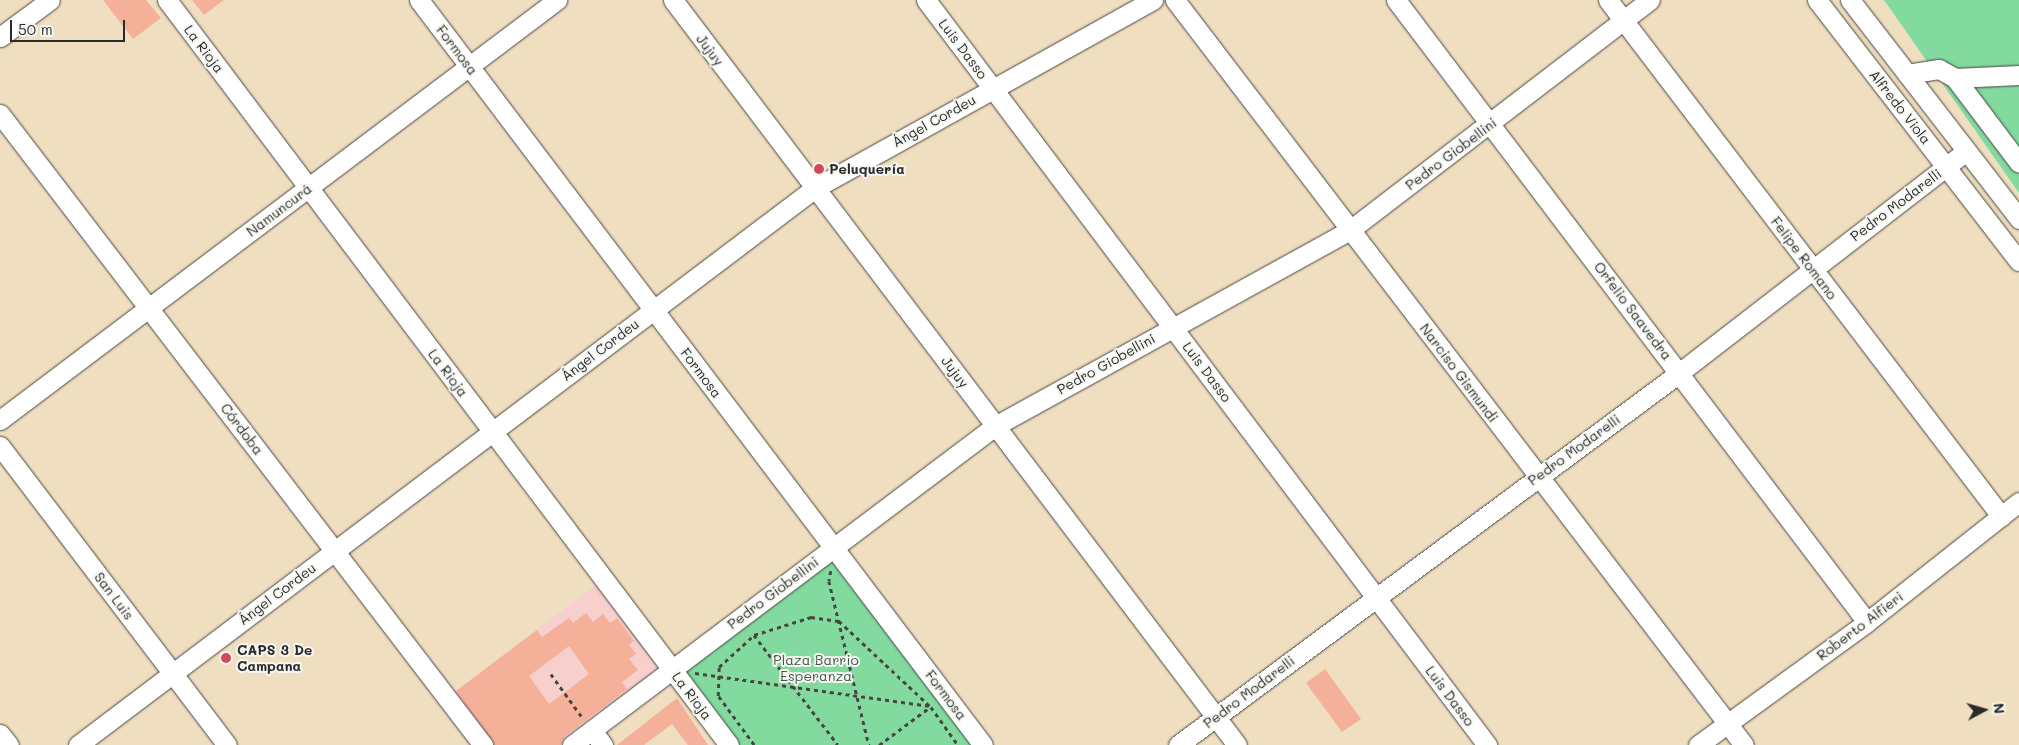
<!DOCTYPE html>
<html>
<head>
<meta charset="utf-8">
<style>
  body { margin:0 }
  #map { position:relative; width:2019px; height:745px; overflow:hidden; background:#f0dec0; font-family:Mali,sans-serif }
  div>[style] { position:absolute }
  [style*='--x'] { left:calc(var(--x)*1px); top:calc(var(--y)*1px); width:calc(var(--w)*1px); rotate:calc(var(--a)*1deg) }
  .built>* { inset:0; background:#f7d0cd }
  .green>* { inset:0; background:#83da9f }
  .building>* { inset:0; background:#f4b099 }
  .path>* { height:2.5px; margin-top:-1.25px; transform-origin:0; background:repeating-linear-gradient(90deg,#494641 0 4px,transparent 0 8px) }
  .roads { filter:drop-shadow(0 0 1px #494641) drop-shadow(0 0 1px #494641) }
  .minor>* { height:19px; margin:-9.5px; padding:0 9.5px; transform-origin:9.5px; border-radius:9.5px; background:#fff }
  .dots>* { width:14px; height:14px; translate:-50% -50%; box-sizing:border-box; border:2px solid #f6f6f2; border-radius:50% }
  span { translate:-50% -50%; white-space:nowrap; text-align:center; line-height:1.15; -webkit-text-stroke:4px #f6f6f2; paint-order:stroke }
  .street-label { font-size:14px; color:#2b2b2b }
  .poi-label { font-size:14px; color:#2b2b2b; font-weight:700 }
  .left { translate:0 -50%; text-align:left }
  .park-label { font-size:14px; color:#415748 }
  .north { position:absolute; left:1959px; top:685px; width:50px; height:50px; -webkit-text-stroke:4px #f6f6f2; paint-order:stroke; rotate:84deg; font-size:14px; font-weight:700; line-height:20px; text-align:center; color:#2b2b2b }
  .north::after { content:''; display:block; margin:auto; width:18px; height:22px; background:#2b2b2b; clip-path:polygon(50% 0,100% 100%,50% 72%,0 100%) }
  .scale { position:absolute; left:10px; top:20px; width:115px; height:22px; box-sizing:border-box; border:2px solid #2b2b2b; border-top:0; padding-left:6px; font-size:15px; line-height:18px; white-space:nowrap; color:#2b2b2b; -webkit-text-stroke:4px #f6f6f2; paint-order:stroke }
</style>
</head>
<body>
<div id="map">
  <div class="built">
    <div style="clip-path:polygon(600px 582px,665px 669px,564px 745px,491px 745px,452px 694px)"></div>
  </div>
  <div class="green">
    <div style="clip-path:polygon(1884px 0,2019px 0,2019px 193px)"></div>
    <div style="clip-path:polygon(833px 559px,971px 745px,739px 745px,684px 671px)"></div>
  </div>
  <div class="building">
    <div style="clip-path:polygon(103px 0,146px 0,161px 18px,133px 39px)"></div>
    <div style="clip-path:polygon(192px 0,224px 0,204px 15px)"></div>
    <div style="clip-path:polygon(evenodd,586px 613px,593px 622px,603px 614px,610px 623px,617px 618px,634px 641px,629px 645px,636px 654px,629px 659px,638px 670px,622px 682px,627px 689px,565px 736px,561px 745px,494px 745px,456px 691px,537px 630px,542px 637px,569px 618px,573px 623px,586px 613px,569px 646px,589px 674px,549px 704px,529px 676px,569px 646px)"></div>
    <div style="clip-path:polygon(1325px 669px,1361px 719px,1342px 732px,1306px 683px)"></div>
    <div style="clip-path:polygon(677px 698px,708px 745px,688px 745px,672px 724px,644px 745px,617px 745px)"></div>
  </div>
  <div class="path">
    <div style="--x:831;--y:571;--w:10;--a:101"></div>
    <div style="--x:829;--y:581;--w:169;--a:76.3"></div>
    <div style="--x:754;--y:635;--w:138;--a:52.6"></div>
    <div style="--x:695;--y:673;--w:236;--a:8"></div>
    <div style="--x:551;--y:674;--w:53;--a:54.2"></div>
    <div style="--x:754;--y:745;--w:61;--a:-126.3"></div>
    <div style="--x:718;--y:696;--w:29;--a:-88"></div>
    <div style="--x:719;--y:667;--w:47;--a:-42.4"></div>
    <div style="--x:754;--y:635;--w:60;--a:-17.5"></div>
    <div style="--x:811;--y:617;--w:28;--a:8"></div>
    <div style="--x:839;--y:621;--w:126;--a:43.1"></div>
    <div style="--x:931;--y:707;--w:47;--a:54.6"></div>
    <div style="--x:879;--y:745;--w:64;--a:-36.7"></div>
  </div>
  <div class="roads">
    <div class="minor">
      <div style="--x:167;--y:0;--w:933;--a:52.97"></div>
      <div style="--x:419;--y:0;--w:934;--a:52.87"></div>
      <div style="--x:673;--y:0;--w:934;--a:52.87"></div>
      <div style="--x:926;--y:0;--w:933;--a:53.02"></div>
      <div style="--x:1175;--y:0;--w:937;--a:52.63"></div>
      <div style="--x:1396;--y:0;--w:780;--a:52.87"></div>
      <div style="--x:1608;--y:0;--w:649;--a:52.71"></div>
      <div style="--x:1817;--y:0;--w:330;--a:52.3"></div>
      <div style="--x:1850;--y:0;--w:277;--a:52.3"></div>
      <div style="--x:0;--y:37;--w:62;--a:-36.5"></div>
      <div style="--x:1907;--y:74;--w:32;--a:-9"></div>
      <div style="--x:1939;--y:69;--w:18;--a:29"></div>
      <div style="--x:1955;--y:78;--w:64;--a:-2.7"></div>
      <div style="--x:1955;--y:78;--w:106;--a:53"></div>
      <div style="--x:0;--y:114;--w:795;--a:52.57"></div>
      <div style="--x:0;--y:420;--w:698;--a:-37.02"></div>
      <div style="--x:0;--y:446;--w:375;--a:52.8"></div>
      <div style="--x:592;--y:730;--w:19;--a:54"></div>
      <div style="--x:0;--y:734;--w:14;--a:51"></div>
      <div style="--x:78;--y:745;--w:924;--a:-37.08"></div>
      <div style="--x:815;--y:188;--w:387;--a:-29.1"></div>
      <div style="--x:572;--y:745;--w:530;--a:-37.02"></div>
      <div style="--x:995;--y:426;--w:406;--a:-28.9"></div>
      <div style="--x:1350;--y:230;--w:378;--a:-37.5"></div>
      <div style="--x:1178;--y:745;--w:624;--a:-36.59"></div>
      <div style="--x:1679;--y:373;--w:363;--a:-37.7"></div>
      <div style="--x:1698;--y:745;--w:209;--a:-36"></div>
      <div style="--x:1867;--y:622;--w:194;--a:-38.3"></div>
    </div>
  </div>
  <div class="dots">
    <div style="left:819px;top:169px;background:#d1495b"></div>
    <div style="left:226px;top:658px;background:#d1495b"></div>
  </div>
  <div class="street-label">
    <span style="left:204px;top:49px;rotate:53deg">La Rioja</span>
    <span style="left:963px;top:49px;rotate:53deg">Luis Dasso</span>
    <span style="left:457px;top:50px;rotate:53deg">Formosa</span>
    <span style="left:710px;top:50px;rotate:53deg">Jujuy</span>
    <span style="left:1900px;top:107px;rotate:52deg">Alfredo Viola</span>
    <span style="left:934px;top:121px;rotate:-29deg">Ángel Cordeu</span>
    <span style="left:1451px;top:154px;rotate:-37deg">Pedro Giobellini</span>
    <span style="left:1896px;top:205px;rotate:-37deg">Pedro Modarelli</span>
    <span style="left:279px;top:210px;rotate:-37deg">Namuncurá</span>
    <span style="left:1804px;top:258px;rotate:53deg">Felipe Romano</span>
    <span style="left:1633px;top:311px;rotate:53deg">Orfelio Saavedra</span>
    <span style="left:600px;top:350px;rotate:-37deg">Ángel Cordeu</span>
    <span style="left:1106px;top:364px;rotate:-29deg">Pedro Giobellini</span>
    <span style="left:955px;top:372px;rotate:53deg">Jujuy</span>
    <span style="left:1207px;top:372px;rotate:53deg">Luis Dasso</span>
    <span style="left:448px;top:373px;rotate:53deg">La Rioja</span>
    <span style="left:701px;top:373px;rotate:53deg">Formosa</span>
    <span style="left:1459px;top:373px;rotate:53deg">Narciso Gismundi</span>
    <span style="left:242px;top:429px;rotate:53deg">Córdoba</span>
    <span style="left:1574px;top:450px;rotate:-36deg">Pedro Modarelli</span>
    <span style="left:773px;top:593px;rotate:-37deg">Pedro Giobellini</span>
    <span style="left:277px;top:594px;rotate:-37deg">Ángel Cordeu</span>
    <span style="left:114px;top:596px;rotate:53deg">San Luis</span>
    <span style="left:1860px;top:626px;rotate:-37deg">Roberto Alfieri</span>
    <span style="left:1249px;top:692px;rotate:-37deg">Pedro Modarelli</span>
    <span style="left:946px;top:695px;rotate:53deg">Formosa</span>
    <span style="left:692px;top:696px;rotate:53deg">La Rioja</span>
    <span style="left:1450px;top:696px;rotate:53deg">Luis Dasso</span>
  </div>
  <div class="poi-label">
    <span class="left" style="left:829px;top:169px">Peluquería</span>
    <span class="left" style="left:237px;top:658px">CAPS 3 De<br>Campana</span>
  </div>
  <div class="park-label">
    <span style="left:816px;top:668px">Plaza Barrio<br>Esperanza</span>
  </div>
  <div class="north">N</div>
  <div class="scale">50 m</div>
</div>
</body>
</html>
